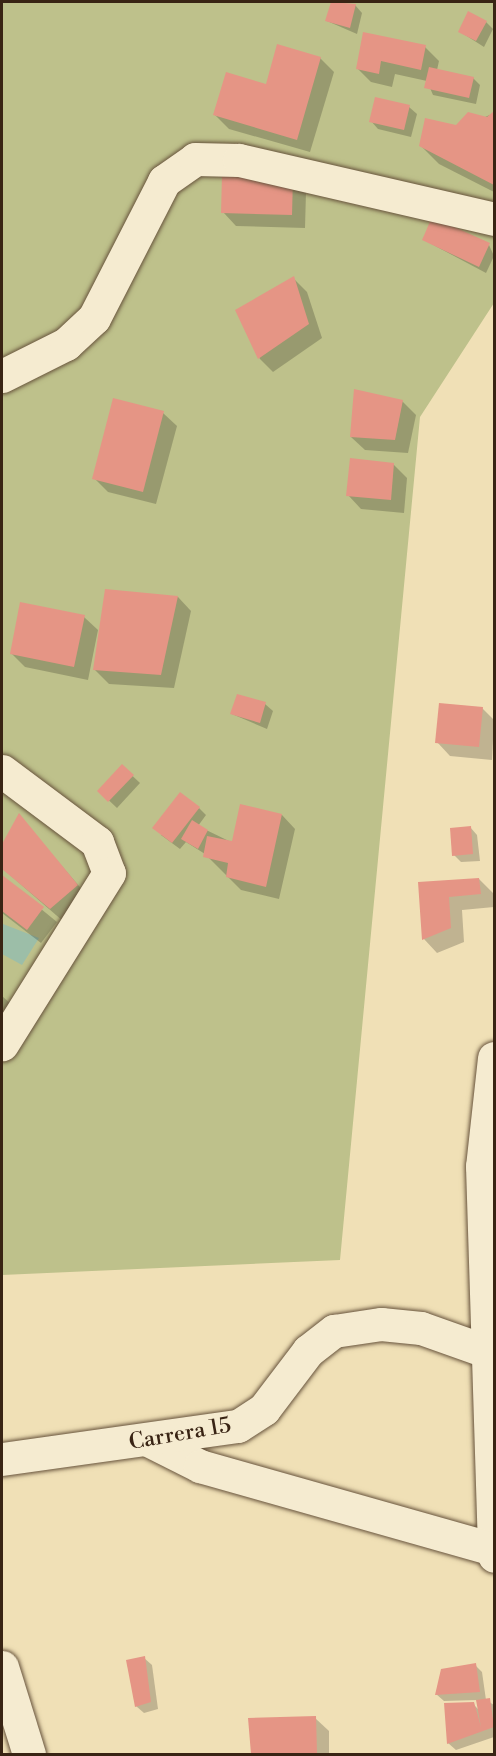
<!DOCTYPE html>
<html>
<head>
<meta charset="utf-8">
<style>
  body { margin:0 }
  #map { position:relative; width:496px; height:1756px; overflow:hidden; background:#f0e0b6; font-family:"Libre Bodoni",serif }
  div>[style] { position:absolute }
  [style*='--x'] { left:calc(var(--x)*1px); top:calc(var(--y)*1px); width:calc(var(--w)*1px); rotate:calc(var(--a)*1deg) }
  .green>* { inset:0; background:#bec18b }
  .water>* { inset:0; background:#9cbea8 }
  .shadow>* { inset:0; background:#0003 }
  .building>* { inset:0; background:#e59585 }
  .roads { filter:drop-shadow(0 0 2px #67533c) drop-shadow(0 0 2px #67533c) }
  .minor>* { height:33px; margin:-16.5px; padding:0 16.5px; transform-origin:16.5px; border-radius:16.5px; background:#f5ebd0 }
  span { translate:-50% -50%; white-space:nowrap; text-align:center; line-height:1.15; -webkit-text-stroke:6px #f5ebd0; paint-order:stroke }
  .street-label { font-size:22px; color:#392414 }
  .frame { position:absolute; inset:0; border:3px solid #392414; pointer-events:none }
</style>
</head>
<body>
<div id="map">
  <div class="green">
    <div style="clip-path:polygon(2px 2px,494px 2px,494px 303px,420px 417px,340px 1260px,2px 1275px)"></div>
  </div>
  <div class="water">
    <div style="clip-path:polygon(3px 924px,39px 938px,22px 965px,2px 954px)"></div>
  </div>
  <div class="shadow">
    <div style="clip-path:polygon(332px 2px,355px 5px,362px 13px,357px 34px,327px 21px)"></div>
    <div style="clip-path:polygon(486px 22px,493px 29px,484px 47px,459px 31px)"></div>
    <div style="clip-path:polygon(425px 47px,439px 61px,437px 70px,473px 78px,480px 85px,476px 104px,433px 95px,427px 81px,395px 74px,392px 87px,371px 82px,357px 68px)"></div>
    <div style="clip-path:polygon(320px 58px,334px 72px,310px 152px,229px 129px,215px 115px)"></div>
    <div style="clip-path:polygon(409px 107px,417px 114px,411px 137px,378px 129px,371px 121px)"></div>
    <div style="clip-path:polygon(494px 113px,494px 192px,439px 164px,421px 146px)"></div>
    <div style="clip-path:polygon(293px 179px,306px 192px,305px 228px,236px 226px,223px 212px)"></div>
    <div style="clip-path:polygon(424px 240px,489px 245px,494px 256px,486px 273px)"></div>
    <div style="clip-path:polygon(293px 278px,307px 292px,322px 338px,273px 372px,260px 359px,237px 311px)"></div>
    <div style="clip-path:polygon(402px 401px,416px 415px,408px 453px,365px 450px,351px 437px)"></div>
    <div style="clip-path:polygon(163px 413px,177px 426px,156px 504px,108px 492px,94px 478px)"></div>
    <div style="clip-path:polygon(393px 464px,407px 478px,404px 513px,361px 509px,348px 495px)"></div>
    <div style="clip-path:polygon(107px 591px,178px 597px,191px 611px,174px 688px,109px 684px,95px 670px)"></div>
    <div style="clip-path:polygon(84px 617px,98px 630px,88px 680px,25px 667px,11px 653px)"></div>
    <div style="clip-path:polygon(265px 704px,273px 711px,267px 729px,232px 714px)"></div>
    <div style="clip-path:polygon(482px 708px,494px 720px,492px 760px,450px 756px,437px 742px)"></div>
    <div style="clip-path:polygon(122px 766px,140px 783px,117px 808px,99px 791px)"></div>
    <div style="clip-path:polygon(241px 806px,282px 815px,295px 829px,279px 899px,241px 890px,205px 854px,186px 842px,180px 849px,161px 835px,199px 808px,206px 815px,198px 826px,233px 843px)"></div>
    <div style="clip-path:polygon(19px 816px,91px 900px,64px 922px,2px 868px,2px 847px)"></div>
    <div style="clip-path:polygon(470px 827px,477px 835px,480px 861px,461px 862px,454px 855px)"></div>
    <div style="clip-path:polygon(2px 877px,57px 922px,41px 943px,2px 913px)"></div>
    <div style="clip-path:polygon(479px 879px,493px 893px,494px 907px,462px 910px,464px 942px,437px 953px,424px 939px,419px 884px)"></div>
    <div style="clip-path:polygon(2px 996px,12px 1005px,7px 1014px,2px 1011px)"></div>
    <div style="clip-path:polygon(144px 1658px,152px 1665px,158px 1709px,144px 1713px,136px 1706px)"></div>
    <div style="clip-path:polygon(475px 1665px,482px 1672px,486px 1700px,494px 1705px,494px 1737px,456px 1750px,448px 1743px,473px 1704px,479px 1710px,478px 1700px,444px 1701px,436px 1694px)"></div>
    <div style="clip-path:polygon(315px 1718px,329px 1731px,329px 1754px,253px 1754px,250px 1719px)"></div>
  </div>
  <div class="building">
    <div style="clip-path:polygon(331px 2px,356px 4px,350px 28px,325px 21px)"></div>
    <div style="clip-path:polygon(468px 11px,487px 21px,476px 41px,458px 32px)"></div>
    <div style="clip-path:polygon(363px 32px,426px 45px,421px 70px,381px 61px,379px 74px,356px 69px)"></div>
    <div style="clip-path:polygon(277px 44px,321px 57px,297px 140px,213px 115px,226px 72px,266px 84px)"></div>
    <div style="clip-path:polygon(429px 67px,474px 77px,469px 98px,424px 88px)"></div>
    <div style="clip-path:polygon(375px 97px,410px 105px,404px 130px,369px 122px)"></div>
    <div style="clip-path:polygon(494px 111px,494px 185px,419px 146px,425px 118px,456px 125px,468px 112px,487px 117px)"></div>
    <div style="clip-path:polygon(222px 175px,293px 177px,292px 215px,221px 213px)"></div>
    <div style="clip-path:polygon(432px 217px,490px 243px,479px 267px,422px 240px)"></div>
    <div style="clip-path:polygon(294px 276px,309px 324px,258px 359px,235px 310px)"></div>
    <div style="clip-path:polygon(354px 389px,403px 400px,395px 440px,350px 437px)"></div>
    <div style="clip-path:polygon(113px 398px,164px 411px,143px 492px,92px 479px)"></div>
    <div style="clip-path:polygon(350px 458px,394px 463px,391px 500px,346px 496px)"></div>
    <div style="clip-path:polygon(105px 589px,178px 596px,161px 675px,93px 670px)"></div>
    <div style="clip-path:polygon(20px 602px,85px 615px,74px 667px,10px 654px)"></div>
    <div style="clip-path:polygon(237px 694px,266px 702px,260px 723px,230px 714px)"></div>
    <div style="clip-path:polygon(439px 703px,483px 707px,479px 747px,435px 743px)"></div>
    <div style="clip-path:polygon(122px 764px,134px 775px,108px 802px,97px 791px)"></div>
    <div style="clip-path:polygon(180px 792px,200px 807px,172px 843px,152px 828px)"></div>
    <div style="clip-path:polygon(240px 804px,282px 814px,266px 887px,226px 877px,228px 863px,203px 857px,207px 836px,232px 841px)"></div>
    <div style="clip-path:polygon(19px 813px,78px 885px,50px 909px,2px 869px,2px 844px)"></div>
    <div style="clip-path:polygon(192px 820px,208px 830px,198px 849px,181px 839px)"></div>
    <div style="clip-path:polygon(471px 826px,473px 854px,452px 856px,450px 828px)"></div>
    <div style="clip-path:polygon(2px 875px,44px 907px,27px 930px,2px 911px)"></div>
    <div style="clip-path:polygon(479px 878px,481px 894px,449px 897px,451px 928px,422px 940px,418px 882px)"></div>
    <div style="clip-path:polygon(145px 1656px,151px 1702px,135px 1707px,126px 1660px)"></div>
    <div style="clip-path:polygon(476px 1663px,480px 1692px,435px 1695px,441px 1669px)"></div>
    <div style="clip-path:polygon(490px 1698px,494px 1727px,447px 1744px,444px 1703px,474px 1702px,481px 1727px,476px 1700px)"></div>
    <div style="clip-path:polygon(316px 1716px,317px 1754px,251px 1754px,248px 1718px)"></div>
  </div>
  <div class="roads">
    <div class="minor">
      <div style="--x:2;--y:376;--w:72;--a:-26.6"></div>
      <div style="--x:66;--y:344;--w:38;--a:-43"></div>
      <div style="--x:94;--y:318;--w:154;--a:-62.9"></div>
      <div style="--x:164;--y:181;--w:38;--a:-35"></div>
      <div style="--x:195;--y:159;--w:44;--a:1.3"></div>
      <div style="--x:239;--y:160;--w:262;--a:13"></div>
      <div style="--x:2;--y:771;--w:119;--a:36.8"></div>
      <div style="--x:97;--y:842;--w:33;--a:69"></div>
      <div style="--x:109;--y:873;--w:202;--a:122"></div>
      <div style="--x:494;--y:1058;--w:109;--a:96.3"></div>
      <div style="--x:482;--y:1166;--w:390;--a:88.2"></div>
      <div style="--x:150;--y:1441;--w:56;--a:26.6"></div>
      <div style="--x:200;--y:1466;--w:305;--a:15.8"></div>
      <div style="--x:2;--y:1459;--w:238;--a:-8"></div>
      <div style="--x:238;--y:1426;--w:31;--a:-33"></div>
      <div style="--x:264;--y:1409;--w:73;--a:-52.8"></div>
      <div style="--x:308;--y:1351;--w:33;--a:-38"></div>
      <div style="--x:334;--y:1331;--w:48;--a:-8.5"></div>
      <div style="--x:381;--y:1324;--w:40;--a:5.7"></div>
      <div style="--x:421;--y:1328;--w:77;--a:19.6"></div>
      <div style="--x:2;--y:1667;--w:91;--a:72.8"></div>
    </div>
  </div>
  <div class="street-label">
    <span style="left:180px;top:1434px;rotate:-10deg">Carrera 15</span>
  </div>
  <div class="frame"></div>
</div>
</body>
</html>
